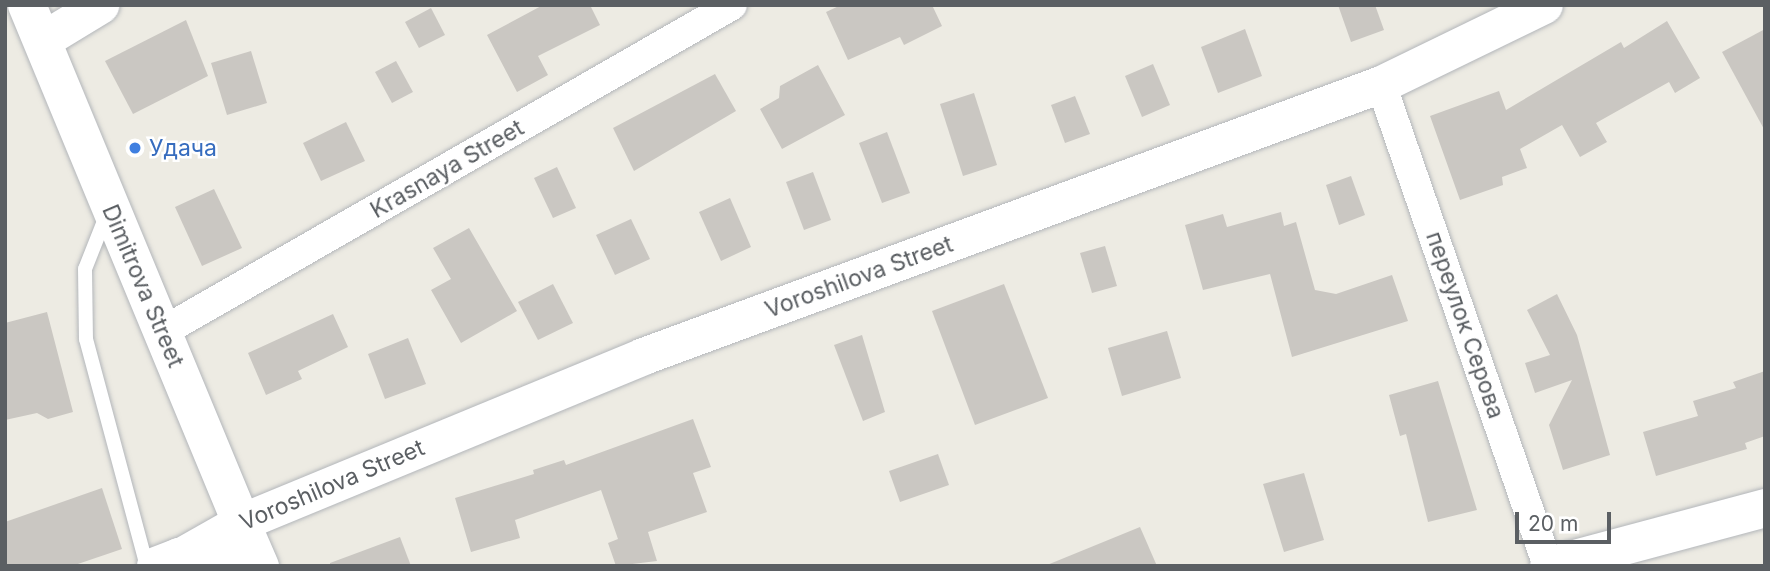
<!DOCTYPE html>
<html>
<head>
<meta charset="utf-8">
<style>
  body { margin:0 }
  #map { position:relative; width:1770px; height:571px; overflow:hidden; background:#edebe3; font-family:Inter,sans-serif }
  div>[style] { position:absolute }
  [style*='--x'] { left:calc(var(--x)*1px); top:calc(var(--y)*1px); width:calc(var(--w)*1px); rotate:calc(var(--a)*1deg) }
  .building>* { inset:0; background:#cac7c2 }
  .roads { filter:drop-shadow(0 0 2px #b3b6ba) drop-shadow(0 0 2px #b3b6ba) }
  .service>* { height:14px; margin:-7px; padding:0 7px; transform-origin:7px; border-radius:7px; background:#fff }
  .minor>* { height:30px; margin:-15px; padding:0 15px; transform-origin:15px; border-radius:15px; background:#fff }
  .tertiary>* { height:37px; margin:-18.5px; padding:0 18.5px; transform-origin:18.5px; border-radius:18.5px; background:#fff }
  .secondary>* { height:38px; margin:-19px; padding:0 19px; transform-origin:19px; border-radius:19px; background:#fff }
  .dots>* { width:19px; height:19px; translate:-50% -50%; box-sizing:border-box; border:4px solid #fff; border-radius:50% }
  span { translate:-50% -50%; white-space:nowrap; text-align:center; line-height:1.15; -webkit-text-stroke:5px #fff; paint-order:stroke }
  .shop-label { font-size:23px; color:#366cbe }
  .left { translate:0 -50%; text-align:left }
  .street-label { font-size:23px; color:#5b5f63 }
  .frame { position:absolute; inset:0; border:7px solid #5b5f63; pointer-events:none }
  .scale { position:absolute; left:1515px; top:512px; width:96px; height:32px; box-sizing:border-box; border:4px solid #5b5f63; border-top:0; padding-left:9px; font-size:21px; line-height:24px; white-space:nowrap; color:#5b5f63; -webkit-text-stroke:5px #fff; paint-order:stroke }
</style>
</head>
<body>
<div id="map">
  <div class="building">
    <div style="clip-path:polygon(543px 5px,590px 5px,600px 25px,538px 56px,548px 75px,517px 92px,487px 35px)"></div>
    <div style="clip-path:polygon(841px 5px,932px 5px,942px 26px,904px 45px,900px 37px,848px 60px,826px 12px)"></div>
    <div style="clip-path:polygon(1338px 5px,1375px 5px,1384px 30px,1351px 42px)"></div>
    <div style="clip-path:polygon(431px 8px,445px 35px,419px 48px,405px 22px)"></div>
    <div style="clip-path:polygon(186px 20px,208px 76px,133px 114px,105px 61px)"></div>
    <div style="clip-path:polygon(1667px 21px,1700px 78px,1675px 93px,1669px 82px,1596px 123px,1607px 142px,1580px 157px,1562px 125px,1520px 149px,1527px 168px,1502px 177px,1503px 185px,1460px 200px,1430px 116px,1499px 91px,1506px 110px,1621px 42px,1624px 48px)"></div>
    <div style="clip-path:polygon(1245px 29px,1262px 76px,1218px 93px,1201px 47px)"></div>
    <div style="clip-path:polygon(1765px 29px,1765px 131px,1722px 52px)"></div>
    <div style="clip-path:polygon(251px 51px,267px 103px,227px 115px,211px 63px)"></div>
    <div style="clip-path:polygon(396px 61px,413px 92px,392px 103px,375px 72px)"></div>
    <div style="clip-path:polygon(1153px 64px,1170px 105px,1142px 117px,1125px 76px)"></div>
    <div style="clip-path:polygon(818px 65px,845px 115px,782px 149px,760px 109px,779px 98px,780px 86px)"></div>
    <div style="clip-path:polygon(715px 74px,736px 111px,634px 171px,613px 128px)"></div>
    <div style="clip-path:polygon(974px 93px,997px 165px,963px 176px,940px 104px)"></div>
    <div style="clip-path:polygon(1075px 96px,1090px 134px,1065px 143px,1051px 105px)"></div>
    <div style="clip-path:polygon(346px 122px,365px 161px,321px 181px,303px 143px)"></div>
    <div style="clip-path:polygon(887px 132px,910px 193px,882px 203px,859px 143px)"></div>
    <div style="clip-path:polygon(557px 167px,576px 208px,553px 218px,534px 178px)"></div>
    <div style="clip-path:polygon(813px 172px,831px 220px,804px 230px,786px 182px)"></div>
    <div style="clip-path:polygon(1351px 176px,1365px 215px,1339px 225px,1326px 185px)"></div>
    <div style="clip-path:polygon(214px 189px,242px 248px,202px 266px,175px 207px)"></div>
    <div style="clip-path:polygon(730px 198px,751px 247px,721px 261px,699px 212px)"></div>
    <div style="clip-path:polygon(1281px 212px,1284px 226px,1296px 222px,1315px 290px,1336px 294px,1392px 275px,1408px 321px,1292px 357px,1270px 274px,1203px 290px,1185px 225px,1223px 214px,1227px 227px)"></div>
    <div style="clip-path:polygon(631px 219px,650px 259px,615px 275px,596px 235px)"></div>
    <div style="clip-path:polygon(469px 228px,517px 311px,461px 343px,431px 290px,451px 279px,433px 248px)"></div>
    <div style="clip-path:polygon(1105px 246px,1117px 286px,1092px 293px,1080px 253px)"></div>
    <div style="clip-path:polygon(553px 284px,573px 323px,538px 340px,518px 302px)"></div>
    <div style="clip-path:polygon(1004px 284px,1048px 398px,975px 425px,932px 311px)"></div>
    <div style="clip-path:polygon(1557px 294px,1577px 335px,1610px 455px,1563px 470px,1549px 425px,1572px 380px,1535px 393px,1525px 363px,1550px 355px,1527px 310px)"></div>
    <div style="clip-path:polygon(47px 312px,73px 412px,48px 419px,37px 413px,5px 420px,5px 323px)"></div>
    <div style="clip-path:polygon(333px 314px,348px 347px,298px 371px,302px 379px,266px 395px,248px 353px)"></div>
    <div style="clip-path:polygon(1167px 331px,1181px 378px,1122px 396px,1108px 348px)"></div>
    <div style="clip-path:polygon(862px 335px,885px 412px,863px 421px,834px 345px)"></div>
    <div style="clip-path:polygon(408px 338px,426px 384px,385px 399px,368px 354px)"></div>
    <div style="clip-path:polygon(1765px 371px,1765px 436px,1745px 443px,1747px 449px,1656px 476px,1643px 432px,1698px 416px,1693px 401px,1736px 388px,1733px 382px)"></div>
    <div style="clip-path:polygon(1438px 381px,1477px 510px,1428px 522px,1406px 434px,1400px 436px,1389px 395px)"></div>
    <div style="clip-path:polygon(693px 419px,711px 467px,693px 473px,707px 512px,648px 532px,657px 561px,616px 566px,608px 543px,618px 539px,601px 490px,515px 520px,520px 538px,471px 552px,455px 498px,534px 474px,533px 470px,564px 460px,566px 465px)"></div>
    <div style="clip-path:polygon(938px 454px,949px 485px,900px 502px,889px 471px)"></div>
    <div style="clip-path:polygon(1304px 473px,1324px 540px,1284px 552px,1263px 484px)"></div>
    <div style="clip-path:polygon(102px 488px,122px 549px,72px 566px,5px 566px,5px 522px)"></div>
    <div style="clip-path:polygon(1140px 527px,1157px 566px,1047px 566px,1047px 565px)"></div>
    <div style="clip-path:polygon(400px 537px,411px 566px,330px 566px,330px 563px)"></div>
  </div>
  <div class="roads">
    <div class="service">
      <div style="--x:106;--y:216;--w:57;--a:111.6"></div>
      <div style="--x:85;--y:269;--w:70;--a:89.2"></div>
      <div style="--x:86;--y:339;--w:235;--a:75"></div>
    </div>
    <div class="minor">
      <div style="--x:1381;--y:84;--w:510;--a:70.89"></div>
      <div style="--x:162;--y:332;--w:657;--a:-29.84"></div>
    </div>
    <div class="tertiary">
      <div style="--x:44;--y:39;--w:66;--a:-31.3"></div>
      <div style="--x:241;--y:522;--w:48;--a:66.6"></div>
      <div style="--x:179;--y:557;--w:71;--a:-29.4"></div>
      <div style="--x:241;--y:522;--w:435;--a:-22.4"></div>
      <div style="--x:643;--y:356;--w:787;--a:-20.23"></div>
      <div style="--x:1381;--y:84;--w:181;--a:-25.9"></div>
    </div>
    <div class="secondary">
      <div style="--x:27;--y:5;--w:560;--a:67.51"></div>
      <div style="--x:156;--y:566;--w:25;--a:-21"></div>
      <div style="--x:179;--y:557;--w:32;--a:0"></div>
      <div style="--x:211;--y:557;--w:25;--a:21"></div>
      <div style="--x:1549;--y:566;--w:224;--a:-15"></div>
    </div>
  </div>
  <div class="dots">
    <div style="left:135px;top:148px;background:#3f7fe0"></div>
  </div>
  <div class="shop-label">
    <span class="left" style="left:149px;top:148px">Удача</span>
  </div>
  <div class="street-label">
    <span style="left:447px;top:169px;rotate:-30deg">Krasnaya Street</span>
    <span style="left:859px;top:277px;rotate:-20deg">Voroshilova Street</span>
    <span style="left:143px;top:286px;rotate:67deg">Dimitrova Street</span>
    <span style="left:1465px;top:325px;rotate:71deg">переулок Серова</span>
    <span style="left:332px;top:485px;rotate:-23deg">Voroshilova Street</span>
  </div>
  <div class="frame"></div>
  <div class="scale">20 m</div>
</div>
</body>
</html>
